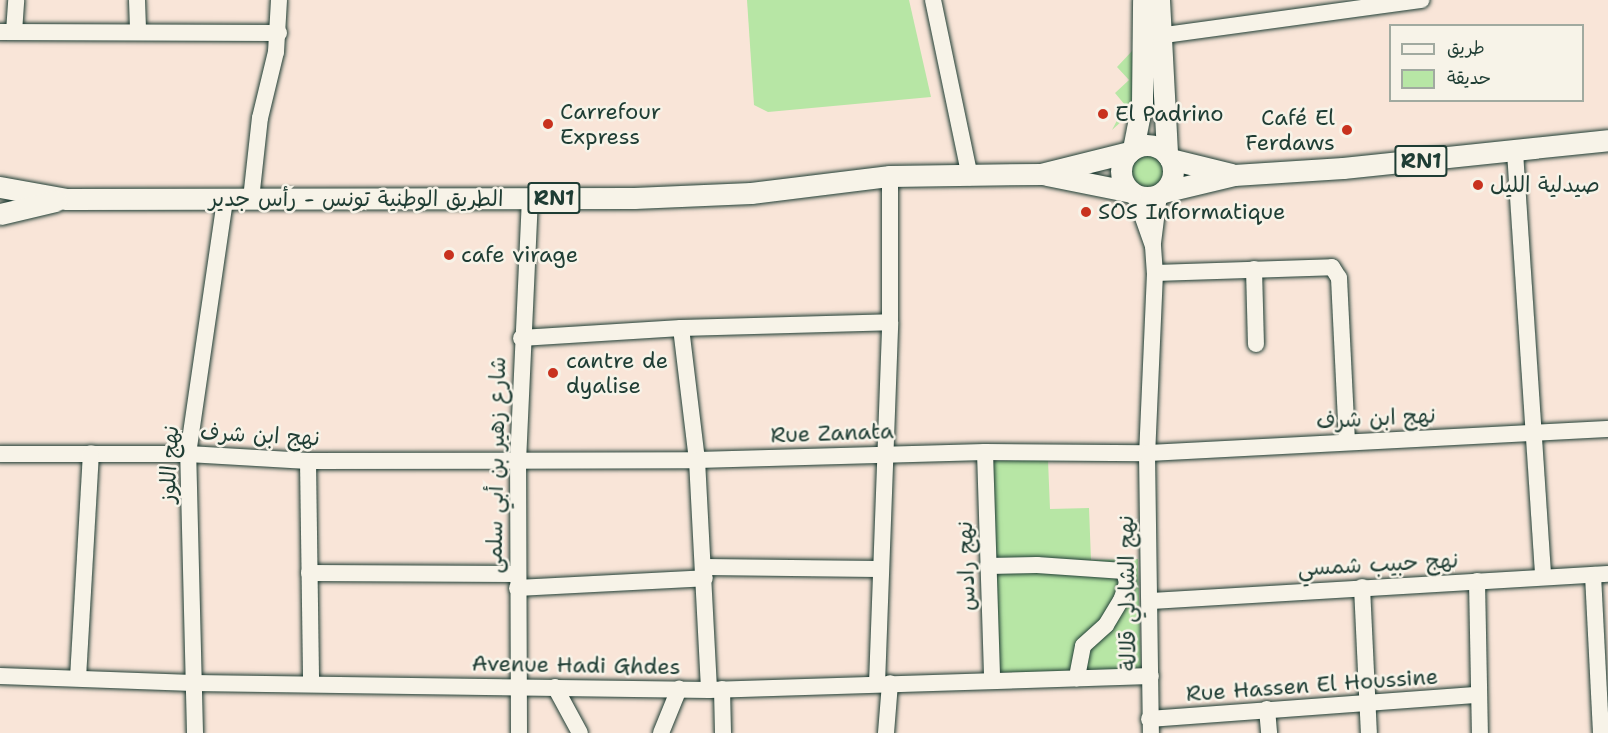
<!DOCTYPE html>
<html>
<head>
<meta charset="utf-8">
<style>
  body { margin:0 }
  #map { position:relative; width:1608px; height:733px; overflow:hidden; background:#f9e5d8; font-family:"Shantell Sans","Playpen Sans Arabic",sans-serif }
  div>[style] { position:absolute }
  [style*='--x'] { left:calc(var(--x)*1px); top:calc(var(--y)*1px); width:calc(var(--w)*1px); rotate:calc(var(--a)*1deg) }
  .green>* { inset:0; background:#b7e6a5 }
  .round { border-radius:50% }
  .roads { filter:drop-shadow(0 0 2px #1f3d34) drop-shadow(0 0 2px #1f3d34) }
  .minor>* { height:16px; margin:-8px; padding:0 8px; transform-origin:8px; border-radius:8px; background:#f7f3e8 }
  .major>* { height:21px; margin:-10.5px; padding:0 10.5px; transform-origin:10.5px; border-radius:10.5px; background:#f7f3e8 }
  .major>.ring { margin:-10.5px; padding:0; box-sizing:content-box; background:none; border:21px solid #f7f3e8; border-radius:50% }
  .dots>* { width:16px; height:16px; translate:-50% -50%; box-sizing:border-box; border:3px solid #f7f3e8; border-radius:50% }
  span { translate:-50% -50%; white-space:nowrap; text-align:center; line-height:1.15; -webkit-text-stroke:5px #f7f3e8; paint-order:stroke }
  .shield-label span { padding:2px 4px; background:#f7f3e8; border:2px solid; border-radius:4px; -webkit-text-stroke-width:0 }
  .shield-label { font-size:21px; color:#1f3d34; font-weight:700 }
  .poi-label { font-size:22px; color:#1f3d34 }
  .left { translate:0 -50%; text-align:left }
  .right { translate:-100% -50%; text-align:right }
  .street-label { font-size:22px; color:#1f3d34 }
  .legend { position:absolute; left:1389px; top:24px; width:195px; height:78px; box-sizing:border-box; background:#f7f3e8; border:2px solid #a1aaa0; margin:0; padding:8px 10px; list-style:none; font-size:18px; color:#1f3d34 }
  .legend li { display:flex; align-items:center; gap:12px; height:30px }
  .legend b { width:30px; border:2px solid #a1aaa0 }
</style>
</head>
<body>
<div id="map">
  <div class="green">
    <div style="clip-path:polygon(747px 0,909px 0,931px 97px,768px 112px,754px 105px)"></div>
    <div style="clip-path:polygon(1133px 50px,1134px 110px,1112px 130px,1125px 105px,1115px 93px,1129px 80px,1117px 67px)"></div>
    <div class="round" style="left:1129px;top:155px;width:34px;height:34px"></div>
    <div style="clip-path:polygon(1048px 460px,1050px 509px,1089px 508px,1091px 560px,1138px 559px,1141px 669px,994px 673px,989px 461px)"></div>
  </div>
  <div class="roads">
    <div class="minor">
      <div style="--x:137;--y:0;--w:32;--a:88"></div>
      <div style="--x:933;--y:0;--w:181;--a:78.2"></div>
      <div style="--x:0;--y:32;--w:279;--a:0.2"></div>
      <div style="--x:14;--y:32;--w:32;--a:-86"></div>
      <div style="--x:1150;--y:37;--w:274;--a:-7.8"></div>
      <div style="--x:1515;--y:152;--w:425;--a:86.2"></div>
      <div style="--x:1135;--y:195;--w:54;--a:70.6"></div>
      <div style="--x:1153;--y:246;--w:27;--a:86"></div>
      <div style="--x:1155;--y:273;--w:180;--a:92.5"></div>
      <div style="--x:1147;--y:453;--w:280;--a:89.2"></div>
      <div style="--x:251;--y:199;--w:81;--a:-83.7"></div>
      <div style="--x:260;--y:118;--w:68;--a:-76.4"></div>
      <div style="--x:276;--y:52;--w:52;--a:-86.7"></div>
      <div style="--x:1153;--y:243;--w:48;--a:-82.9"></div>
      <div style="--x:1254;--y:269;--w:75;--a:88.5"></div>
      <div style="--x:1155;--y:273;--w:177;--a:-1.9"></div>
      <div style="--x:1332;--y:267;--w:13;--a:58"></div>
      <div style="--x:1339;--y:278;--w:164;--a:87.2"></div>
      <div style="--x:681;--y:328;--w:133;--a:83.1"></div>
      <div style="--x:697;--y:460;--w:230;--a:87"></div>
      <div style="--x:521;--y:338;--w:160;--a:-3.6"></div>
      <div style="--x:681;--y:328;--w:209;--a:-1.6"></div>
      <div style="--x:985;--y:452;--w:227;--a:88.2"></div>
      <div style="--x:0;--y:454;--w:188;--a:0"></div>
      <div style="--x:188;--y:454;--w:120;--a:3.3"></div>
      <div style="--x:308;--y:461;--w:389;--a:-0.1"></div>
      <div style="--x:697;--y:460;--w:288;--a:-1.6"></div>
      <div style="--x:985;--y:452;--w:162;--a:0.4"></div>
      <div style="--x:1147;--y:453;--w:462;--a:-3"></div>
      <div style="--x:308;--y:461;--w:223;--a:89.2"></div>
      <div style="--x:988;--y:566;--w:49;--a:-1.2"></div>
      <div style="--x:1037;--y:565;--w:87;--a:3.9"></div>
      <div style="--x:1124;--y:571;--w:12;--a:76"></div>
      <div style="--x:1127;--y:583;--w:18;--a:109"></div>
      <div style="--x:1121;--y:600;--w:29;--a:121"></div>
      <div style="--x:1106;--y:625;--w:31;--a:138"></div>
      <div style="--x:1083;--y:646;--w:33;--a:101"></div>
      <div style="--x:705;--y:567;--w:173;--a:0.7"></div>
      <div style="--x:309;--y:573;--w:208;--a:0.3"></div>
      <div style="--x:1593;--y:575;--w:158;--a:87.1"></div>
      <div style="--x:1477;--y:581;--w:152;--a:88.9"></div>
      <div style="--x:1362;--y:587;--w:146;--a:87.3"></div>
      <div style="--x:517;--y:588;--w:188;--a:-3"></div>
      <div style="--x:1151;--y:601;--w:458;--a:-3.4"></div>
      <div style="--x:0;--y:676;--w:193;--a:2.1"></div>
      <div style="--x:193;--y:683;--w:516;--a:0.78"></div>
      <div style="--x:709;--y:690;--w:442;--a:-1.8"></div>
      <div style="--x:78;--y:678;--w:225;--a:-86.7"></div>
      <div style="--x:877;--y:684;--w:362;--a:-87.9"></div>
      <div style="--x:890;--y:322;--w:146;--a:-90"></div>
      <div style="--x:555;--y:687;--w:52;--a:61.5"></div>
      <div style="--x:722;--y:689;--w:44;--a:88.7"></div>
      <div style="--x:1267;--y:709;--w:24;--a:85"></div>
      <div style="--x:1149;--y:719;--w:330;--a:-4.2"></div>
      <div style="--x:195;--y:733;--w:279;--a:-91.4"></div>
      <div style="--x:188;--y:454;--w:257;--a:-81.7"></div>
      <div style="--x:519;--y:733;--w:271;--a:-90.2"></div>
      <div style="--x:518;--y:462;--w:264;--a:-87.4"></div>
      <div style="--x:661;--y:733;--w:48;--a:-67.8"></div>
      <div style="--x:886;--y:733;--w:50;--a:-85.4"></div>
    </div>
    <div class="major">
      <div style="--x:1159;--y:0;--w:155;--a:87"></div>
      <div class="ring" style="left:1121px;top:145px;width:31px;height:31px"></div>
      <div style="--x:1133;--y:149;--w:47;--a:-78.9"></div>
      <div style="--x:1142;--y:103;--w:103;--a:-89.4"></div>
      <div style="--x:1170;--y:159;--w:63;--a:13.8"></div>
      <div style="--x:1047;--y:175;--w:86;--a:11.4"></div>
      <div style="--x:0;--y:187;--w:68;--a:10.2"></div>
      <div style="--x:67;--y:199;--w:567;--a:-0.1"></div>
      <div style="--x:634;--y:198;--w:117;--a:-2.4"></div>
      <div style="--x:751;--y:193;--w:140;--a:-7"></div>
      <div style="--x:890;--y:176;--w:151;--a:-0.8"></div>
      <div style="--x:1041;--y:174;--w:91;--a:-14"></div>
      <div style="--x:1163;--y:192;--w:73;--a:-13.5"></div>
      <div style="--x:1234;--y:175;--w:109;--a:-3.7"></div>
      <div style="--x:1343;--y:168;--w:266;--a:-6"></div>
      <div style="--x:0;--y:214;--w:57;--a:-13.3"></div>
    </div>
  </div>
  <div class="dots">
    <div style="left:1103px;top:114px;background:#c8321e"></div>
    <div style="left:548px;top:124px;background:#c8321e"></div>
    <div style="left:1347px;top:130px;background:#c8321e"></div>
    <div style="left:1478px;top:185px;background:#c8321e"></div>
    <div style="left:1086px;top:212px;background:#c8321e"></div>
    <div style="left:449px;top:255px;background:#c8321e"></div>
    <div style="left:553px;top:373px;background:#c8321e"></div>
  </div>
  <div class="shield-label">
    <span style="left:1421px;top:161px">RN1</span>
    <span style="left:554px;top:198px">RN1</span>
  </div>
  <div class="poi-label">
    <span class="left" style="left:560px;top:124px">Carrefour<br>Express</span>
    <span class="left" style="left:1115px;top:114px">El Padrino</span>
    <span class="right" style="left:1335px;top:130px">Café El<br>Ferdaws</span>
    <span class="left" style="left:1490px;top:185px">صيدلية الليل</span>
    <span class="left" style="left:1098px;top:212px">SOS Informatique</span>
    <span class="left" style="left:461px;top:255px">cafe virage</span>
    <span class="left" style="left:566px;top:373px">cantre de<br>dyalise</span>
  </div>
  <div class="street-label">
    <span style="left:356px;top:199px">الطريق الوطنية تونس - رأس جدير</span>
    <span style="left:1376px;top:418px;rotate:-3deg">نهج ابن شرف</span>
    <span style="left:832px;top:433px;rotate:-2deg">Rue Zanata</span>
    <span style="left:260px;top:435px;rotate:3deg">نهج ابن شرف</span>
    <span style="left:169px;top:464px;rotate:-87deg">نهج اللوز</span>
    <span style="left:496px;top:465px;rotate:-89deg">شارع زهير بن أبي سلمى</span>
    <span style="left:1378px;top:564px;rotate:-3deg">نهج حبيب شمسي</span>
    <span style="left:966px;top:566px;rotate:-92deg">نهج رادس</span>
    <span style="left:1127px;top:593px;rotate:-91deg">نهج الشادلي قلالة</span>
    <span style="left:576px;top:665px;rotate:1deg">Avenue Hadi Ghdes</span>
    <span style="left:1312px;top:685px;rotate:-4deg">Rue Hassen El Houssine</span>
  </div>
  <ul class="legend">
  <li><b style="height:8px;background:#f7f3e8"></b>طريق</li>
  <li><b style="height:16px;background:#b7e6a5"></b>حديقة</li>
  </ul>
</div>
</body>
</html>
